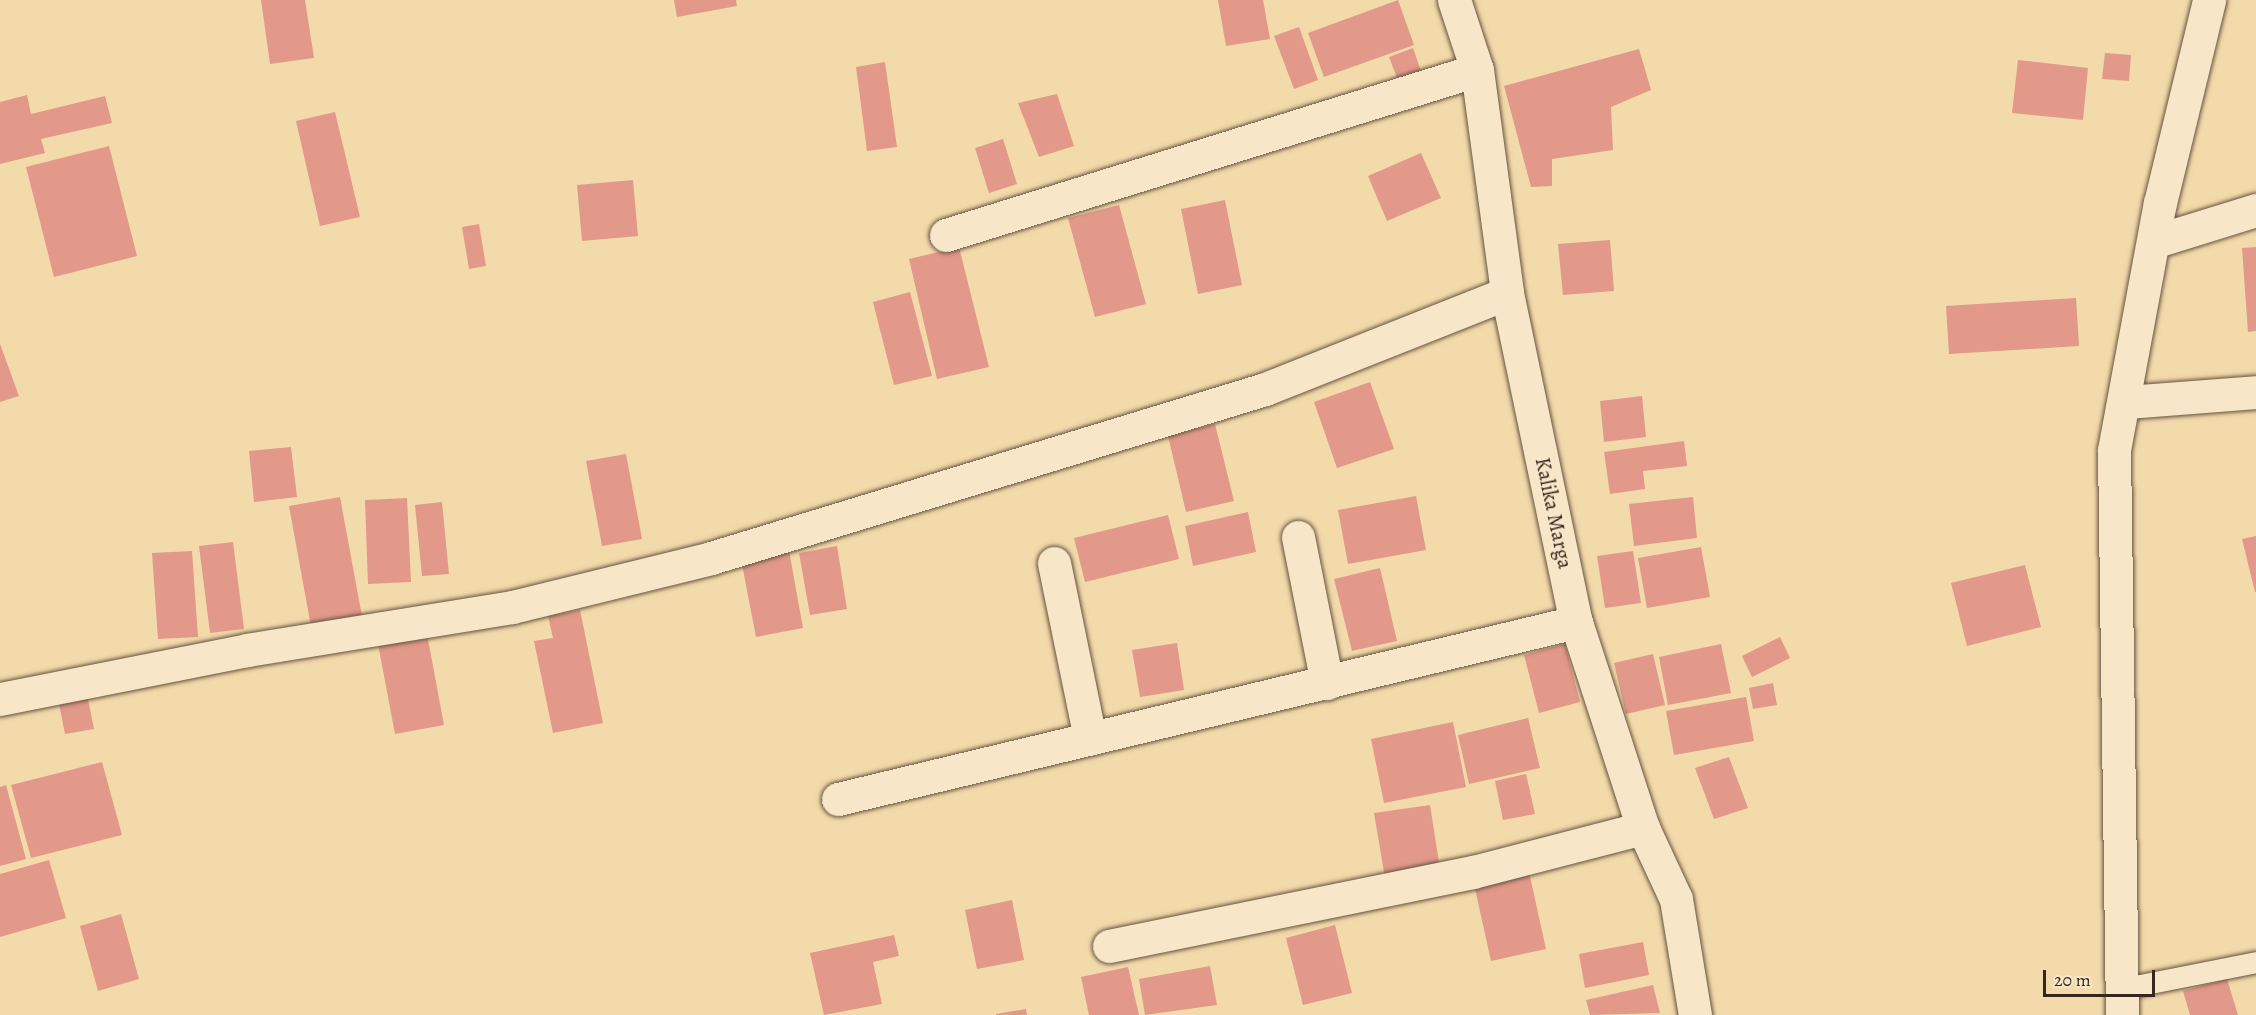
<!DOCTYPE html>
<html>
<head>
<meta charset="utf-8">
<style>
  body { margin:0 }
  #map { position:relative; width:2256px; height:1015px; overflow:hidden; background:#f3daaa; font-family:Alegreya,serif }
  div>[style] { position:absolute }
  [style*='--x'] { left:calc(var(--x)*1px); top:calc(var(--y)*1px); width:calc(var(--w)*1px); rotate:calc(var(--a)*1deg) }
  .building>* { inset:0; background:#e29989 }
  .roads { filter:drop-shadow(0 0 2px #665341) drop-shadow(0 0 2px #665341) }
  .service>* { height:21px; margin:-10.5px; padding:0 10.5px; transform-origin:10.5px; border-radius:10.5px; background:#f7e7c8 }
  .minor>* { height:33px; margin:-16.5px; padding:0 16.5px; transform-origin:16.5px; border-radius:16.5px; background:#f7e7c8 }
  .tertiary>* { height:33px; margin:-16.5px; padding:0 16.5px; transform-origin:16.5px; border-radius:16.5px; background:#f7e7c8 }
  span { translate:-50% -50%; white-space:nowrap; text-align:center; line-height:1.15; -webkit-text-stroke:4.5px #f7e7c8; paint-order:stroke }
  .street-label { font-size:21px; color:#37261e }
  .scale { position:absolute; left:2043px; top:970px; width:112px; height:27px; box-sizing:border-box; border:3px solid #37261e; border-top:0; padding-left:8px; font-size:18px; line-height:21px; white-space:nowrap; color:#37261e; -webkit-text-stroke:4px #f7e7c8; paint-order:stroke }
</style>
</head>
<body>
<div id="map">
  <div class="building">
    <div style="clip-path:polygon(261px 0,305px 0,314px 58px,270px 64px)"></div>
    <div style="clip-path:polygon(674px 0,736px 0,737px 6px,677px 17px)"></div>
    <div style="clip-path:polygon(1218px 0,1263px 0,1270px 39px,1226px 46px)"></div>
    <div style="clip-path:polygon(1398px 0,1414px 45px,1324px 77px,1308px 33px)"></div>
    <div style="clip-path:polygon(1299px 27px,1318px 80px,1294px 89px,1274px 36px)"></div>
    <div style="clip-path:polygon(1413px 48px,1422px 74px,1399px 83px,1389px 57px)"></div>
    <div style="clip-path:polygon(1639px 49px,1651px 90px,1611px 107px,1613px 150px,1552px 159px,1552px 186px,1531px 187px,1504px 86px)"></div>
    <div style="clip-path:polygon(2105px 53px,2131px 55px,2129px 81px,2102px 79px)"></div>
    <div style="clip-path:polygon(2018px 60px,2088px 68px,2083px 120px,2012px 113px)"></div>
    <div style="clip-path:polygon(885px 62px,897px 147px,867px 151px,856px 67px)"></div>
    <div style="clip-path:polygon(1057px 94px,1074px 146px,1039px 157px,1018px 103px)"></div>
    <div style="clip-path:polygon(27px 95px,31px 114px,105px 96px,112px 123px,41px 139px,45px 153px,0 164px,0 102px)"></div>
    <div style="clip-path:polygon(335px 112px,360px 217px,320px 226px,296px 121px)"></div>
    <div style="clip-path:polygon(1003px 139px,1017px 184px,989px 193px,975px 148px)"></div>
    <div style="clip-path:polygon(109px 146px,137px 256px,54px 277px,26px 167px)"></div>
    <div style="clip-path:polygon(1421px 153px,1441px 198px,1387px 221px,1368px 176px)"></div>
    <div style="clip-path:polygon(633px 180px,638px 236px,582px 241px,577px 185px)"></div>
    <div style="clip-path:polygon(1225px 200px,1242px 285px,1198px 294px,1181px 209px)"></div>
    <div style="clip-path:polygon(1119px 205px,1146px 304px,1095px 317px,1068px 218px)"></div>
    <div style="clip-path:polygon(479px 224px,486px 266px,469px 269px,462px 227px)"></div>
    <div style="clip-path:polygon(1610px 240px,1614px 291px,1563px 295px,1558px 244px)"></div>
    <div style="clip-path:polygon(959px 247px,989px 367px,937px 379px,909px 259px)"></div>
    <div style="clip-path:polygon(2256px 247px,2256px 331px,2248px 332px,2242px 248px)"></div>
    <div style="clip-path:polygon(910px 292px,932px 376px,894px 385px,873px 302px)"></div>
    <div style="clip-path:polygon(2076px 298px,2079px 346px,1949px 354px,1946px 306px)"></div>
    <div style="clip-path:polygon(0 344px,19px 396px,0 402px)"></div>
    <div style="clip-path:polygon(1370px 382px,1394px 449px,1337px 468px,1314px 402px)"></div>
    <div style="clip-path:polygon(1642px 396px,1646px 437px,1604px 442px,1600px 401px)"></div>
    <div style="clip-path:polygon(1215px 424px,1234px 501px,1186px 512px,1168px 436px)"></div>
    <div style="clip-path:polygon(1684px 441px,1687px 466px,1643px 471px,1645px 489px,1610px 494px,1604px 452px)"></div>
    <div style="clip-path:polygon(291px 447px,297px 497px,254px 502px,249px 451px)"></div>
    <div style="clip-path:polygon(626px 454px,642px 539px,602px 546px,586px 461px)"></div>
    <div style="clip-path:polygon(1416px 496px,1426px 550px,1348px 564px,1338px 510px)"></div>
    <div style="clip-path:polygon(340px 497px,363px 622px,312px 632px,289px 506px)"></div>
    <div style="clip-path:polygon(1693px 497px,1697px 538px,1634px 546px,1629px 504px)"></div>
    <div style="clip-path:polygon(407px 498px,411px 582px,368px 584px,365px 500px)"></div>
    <div style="clip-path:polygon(442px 502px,449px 574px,422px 576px,415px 505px)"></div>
    <div style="clip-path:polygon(1248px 512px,1256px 552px,1193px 566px,1185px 526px)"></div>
    <div style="clip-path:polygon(1168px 515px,1179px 559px,1085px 582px,1074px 538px)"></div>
    <div style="clip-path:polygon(2256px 536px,2256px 592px,2255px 592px,2242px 539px)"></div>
    <div style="clip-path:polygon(233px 542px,244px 629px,210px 633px,199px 546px)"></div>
    <div style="clip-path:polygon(788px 545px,803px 628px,756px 637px,740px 554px)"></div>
    <div style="clip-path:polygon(837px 546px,847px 609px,810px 615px,799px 553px)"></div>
    <div style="clip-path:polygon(1701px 547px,1710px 597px,1647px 608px,1638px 558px)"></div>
    <div style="clip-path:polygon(192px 551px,198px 637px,158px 639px,152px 553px)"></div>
    <div style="clip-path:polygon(1633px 551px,1641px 603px,1605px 608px,1597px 556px)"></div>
    <div style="clip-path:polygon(2025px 565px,2041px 627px,1967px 646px,1951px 583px)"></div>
    <div style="clip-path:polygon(1380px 568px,1397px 641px,1352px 651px,1334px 579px)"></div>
    <div style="clip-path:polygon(580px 610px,603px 723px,553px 733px,534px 641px,553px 638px,548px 616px)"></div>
    <div style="clip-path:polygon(427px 634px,444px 725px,395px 734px,378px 644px)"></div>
    <div style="clip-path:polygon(1780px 637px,1790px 658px,1752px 677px,1742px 656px)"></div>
    <div style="clip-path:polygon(1177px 643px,1184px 690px,1140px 697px,1132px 650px)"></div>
    <div style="clip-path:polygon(1565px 644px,1580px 702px,1539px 713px,1524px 655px)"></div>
    <div style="clip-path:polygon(1721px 644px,1731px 693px,1668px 705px,1659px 657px)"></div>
    <div style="clip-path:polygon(1653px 654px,1665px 705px,1626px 714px,1614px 663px)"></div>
    <div style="clip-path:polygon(1773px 683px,1777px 705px,1753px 709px,1749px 688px)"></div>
    <div style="clip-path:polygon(87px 694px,94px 729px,65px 734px,58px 699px)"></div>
    <div style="clip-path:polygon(1746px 697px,1754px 741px,1674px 755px,1666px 711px)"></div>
    <div style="clip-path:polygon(1528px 718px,1540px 768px,1469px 784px,1458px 735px)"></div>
    <div style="clip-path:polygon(1453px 722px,1466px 787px,1384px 803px,1371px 739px)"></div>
    <div style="clip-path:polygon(1729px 757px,1748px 808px,1714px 819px,1695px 768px)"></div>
    <div style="clip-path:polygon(102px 762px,122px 835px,31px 858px,11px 785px)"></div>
    <div style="clip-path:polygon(1526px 774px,1535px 814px,1503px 820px,1495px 781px)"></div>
    <div style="clip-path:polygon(6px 785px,26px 859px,0 866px,0 787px)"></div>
    <div style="clip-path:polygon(1430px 805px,1440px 869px,1385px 878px,1374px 813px)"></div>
    <div style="clip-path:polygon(49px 860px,66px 918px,0 937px,0 874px)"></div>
    <div style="clip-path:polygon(1529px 872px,1546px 949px,1491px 961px,1474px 884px)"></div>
    <div style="clip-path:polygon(1012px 900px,1024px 960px,977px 969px,965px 910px)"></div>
    <div style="clip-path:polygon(121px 914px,139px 979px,98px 991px,80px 926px)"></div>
    <div style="clip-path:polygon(1335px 925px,1352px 993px,1303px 1005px,1286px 938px)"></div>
    <div style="clip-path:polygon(894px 935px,899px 956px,873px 962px,882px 1004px,824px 1015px,810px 953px)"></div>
    <div style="clip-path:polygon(1643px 942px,1649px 975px,1585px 988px,1579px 954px)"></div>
    <div style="clip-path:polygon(1210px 966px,1217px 1005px,1145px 1015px,1139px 979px)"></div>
    <div style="clip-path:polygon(1128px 967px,1139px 1015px,1089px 1015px,1081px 977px)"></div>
    <div style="clip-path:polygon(2227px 979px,2238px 1015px,2190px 1015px,2183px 991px)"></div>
    <div style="clip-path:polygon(1653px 985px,1660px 1013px,1590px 1015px,1586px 1000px)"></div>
    <div style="clip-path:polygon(1026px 1009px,1027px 1015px,996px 1015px,996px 1014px)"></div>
  </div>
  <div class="roads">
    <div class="service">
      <div style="--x:2120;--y:989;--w:139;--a:-11.2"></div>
    </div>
    <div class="minor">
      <div style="--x:1454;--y:0;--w:74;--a:71.8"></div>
      <div style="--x:1477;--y:70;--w:225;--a:82.3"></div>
      <div style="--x:1507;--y:293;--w:336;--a:78.2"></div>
      <div style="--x:1576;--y:622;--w:217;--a:72"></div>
      <div style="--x:1643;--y:828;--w:78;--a:65.1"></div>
      <div style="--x:1676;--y:899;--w:118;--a:80.7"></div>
      <div style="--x:946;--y:235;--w:556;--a:-17.26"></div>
      <div style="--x:2156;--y:241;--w:105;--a:-17.2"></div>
      <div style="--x:2127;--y:402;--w:129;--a:-4.4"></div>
      <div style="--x:1298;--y:537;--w:149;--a:78.8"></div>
      <div style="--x:1054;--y:563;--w:179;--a:78.4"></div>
      <div style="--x:0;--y:699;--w:252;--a:-11.2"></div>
      <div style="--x:247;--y:650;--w:268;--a:-9.2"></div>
      <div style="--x:512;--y:607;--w:205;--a:-13.8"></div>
      <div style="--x:711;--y:558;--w:579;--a:-16.96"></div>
      <div style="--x:1265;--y:389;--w:260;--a:-21.6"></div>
      <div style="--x:838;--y:799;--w:759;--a:-13.49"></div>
      <div style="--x:1109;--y:946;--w:371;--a:-11.5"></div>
      <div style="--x:1473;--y:872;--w:176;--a:-14.5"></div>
    </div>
    <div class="tertiary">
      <div style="--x:2122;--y:1015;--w:565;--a:-90.81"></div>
      <div style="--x:2114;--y:450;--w:251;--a:-79.5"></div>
      <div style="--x:2160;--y:203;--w:209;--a:-76.4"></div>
    </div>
  </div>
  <div class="street-label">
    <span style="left:1554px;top:513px;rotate:78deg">Kalika Marga</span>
  </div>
  <div class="scale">20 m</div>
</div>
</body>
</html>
